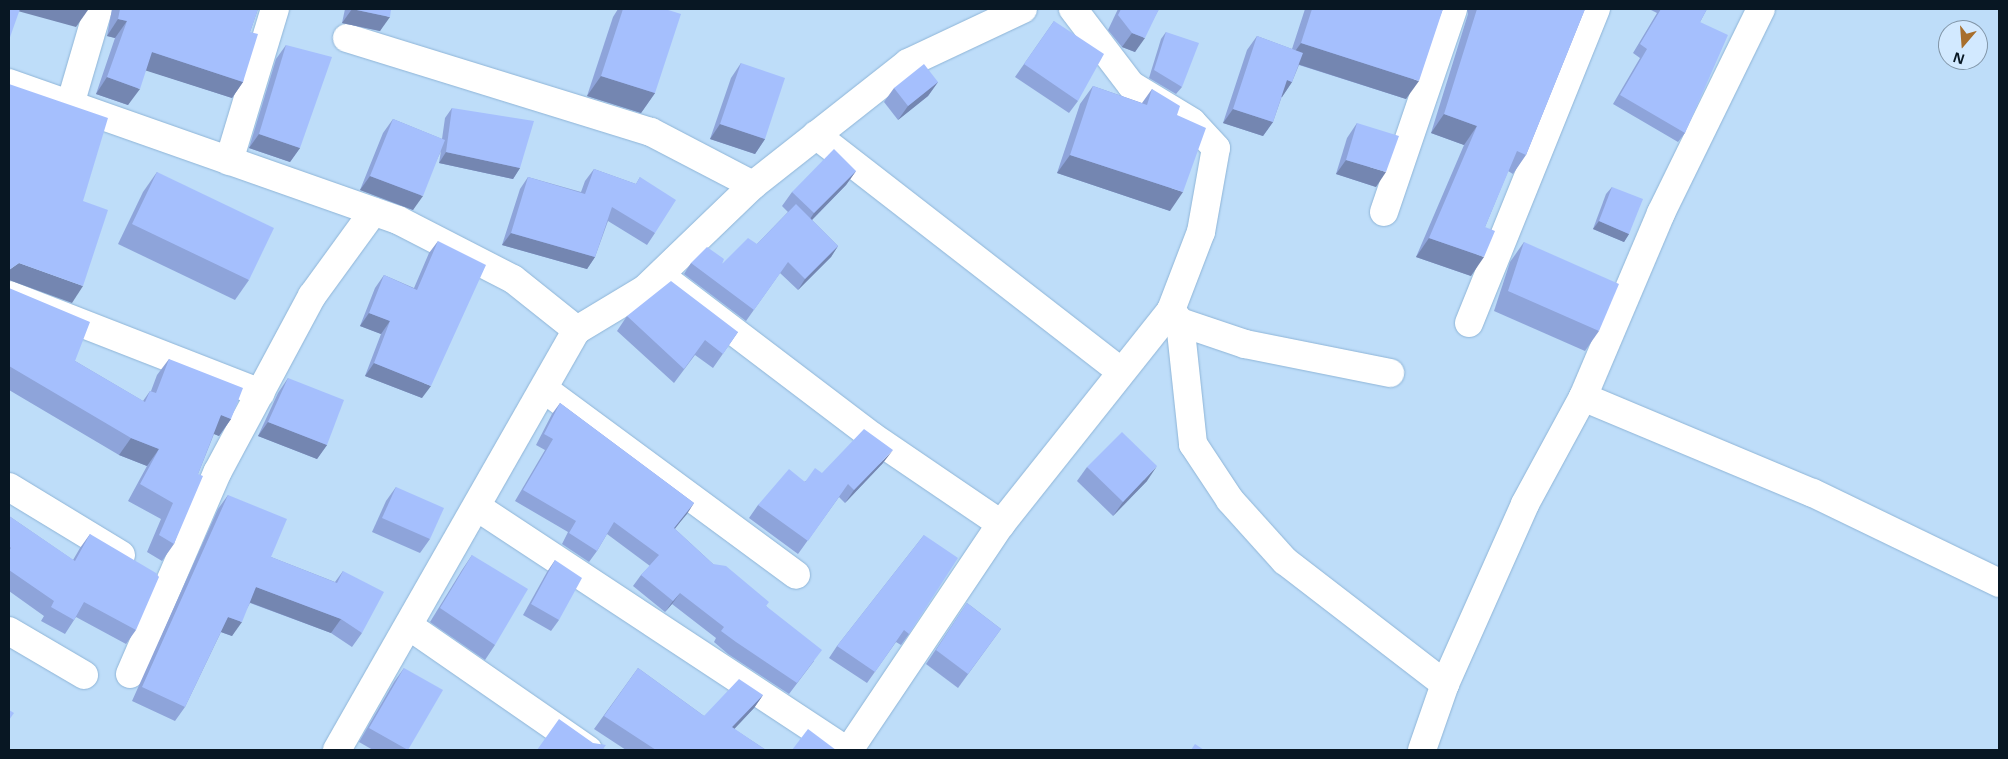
<!DOCTYPE html>
<html>
<head>
<meta charset="utf-8">
<style>
  body { margin:0 }
  #map { position:relative; width:2008px; height:759px; overflow:hidden; background:#beddf9; font-family:"Open Sans",sans-serif }
  div>[style] { position:absolute }
  [style*='--x'] { left:calc(var(--x)*1px); top:calc(var(--y)*1px); width:calc(var(--w)*1px); rotate:calc(var(--a)*1deg) }
  .roads { filter:drop-shadow(0 0 1px #8fb5d7) drop-shadow(0 0 1px #8fb5d7) }
  .minor>* { height:28px; margin:-14px; padding:0 14px; transform-origin:14px; border-radius:14px; background:#fff }
  .wall>* { inset:0; background:#8ea4da }
  .shaded-wall>* { inset:0; background:#7486b1 }
  .building>* { inset:0; background:#a5bffd }
  span { translate:-50% -50%; white-space:nowrap; text-align:center; line-height:1.15; -webkit-text-stroke:4px #d2e9ff; paint-order:stroke }
  .frame { position:absolute; inset:0; border:10px solid #081723; pointer-events:none }
  .north { position:absolute; left:1938px; top:20px; width:50px; height:50px; box-sizing:border-box; background:#d2e9ff; border:1px solid #8195a7; border-radius:50%; rotate:198deg; font-size:14px; font-weight:700; line-height:20px; text-align:center; color:#081723 }
  .north::after { content:''; display:block; margin:auto; width:18px; height:22px; background:#a76e2c; clip-path:polygon(50% 0,100% 100%,50% 72%,0 100%) }
</style>
</head>
<body>
<div id="map">
  <div class="roads">
    <div class="minor">
      <div style="--x:347;--y:38;--w:318;--a:17.2"></div>
      <div style="--x:651;--y:132;--w:115;--a:27.5"></div>
      <div style="--x:9;--y:83;--w:412;--a:19.4"></div>
      <div style="--x:398;--y:220;--w:129;--a:27.2"></div>
      <div style="--x:513;--y:279;--w:82;--a:38.6"></div>
      <div style="--x:70;--y:105;--w:100;--a:-73.7"></div>
      <div style="--x:816;--y:135;--w:386;--a:37.8"></div>
      <div style="--x:229;--y:161;--w:159;--a:-73.2"></div>
      <div style="--x:1384;--y:212;--w:214;--a:-71.2"></div>
      <div style="--x:661;--y:276;--w:266;--a:37.2"></div>
      <div style="--x:873;--y:437;--w:155;--a:34.2"></div>
      <div style="--x:1001;--y:524;--w:273;--a:-51.5"></div>
      <div style="--x:1171;--y:310;--w:84;--a:-69"></div>
      <div style="--x:1201;--y:232;--w:85;--a:-79.9"></div>
      <div style="--x:1216;--y:148;--w:35;--a:-133"></div>
      <div style="--x:1192;--y:122;--w:71;--a:-148.8"></div>
      <div style="--x:1131;--y:85;--w:96;--a:-127.3"></div>
      <div style="--x:9;--y:295;--w:270;--a:21.3"></div>
      <div style="--x:1171;--y:310;--w:15;--a:53"></div>
      <div style="--x:1180;--y:322;--w:123;--a:83.9"></div>
      <div style="--x:1193;--y:444;--w:67;--a:56.5"></div>
      <div style="--x:1230;--y:500;--w:82;--a:48"></div>
      <div style="--x:1285;--y:561;--w:202;--a:37.6"></div>
      <div style="--x:1180;--y:322;--w:69;--a:18.7"></div>
      <div style="--x:1245;--y:344;--w:148;--a:11.3"></div>
      <div style="--x:1469;--y:323;--w:339;--a:-68"></div>
      <div style="--x:544;--y:389;--w:313;--a:36.4"></div>
      <div style="--x:1583;--y:397;--w:249;--a:22.7"></div>
      <div style="--x:1813;--y:493;--w:207;--a:25.8"></div>
      <div style="--x:9;--y:487;--w:131;--a:31.3"></div>
      <div style="--x:477;--y:507;--w:442;--a:33.4"></div>
      <div style="--x:409;--y:626;--w:218;--a:34.7"></div>
      <div style="--x:9;--y:631;--w:87;--a:30.4"></div>
      <div style="--x:130;--y:674;--w:221;--a:-66.6"></div>
      <div style="--x:218;--y:471;--w:199;--a:-61.8"></div>
      <div style="--x:312;--y:296;--w:104;--a:-54"></div>
      <div style="--x:337;--y:750;--w:484;--a:-60.3"></div>
      <div style="--x:577;--y:330;--w:79;--a:-31.1"></div>
      <div style="--x:645;--y:289;--w:150;--a:-43.9"></div>
      <div style="--x:753;--y:185;--w:197;--a:-38.2"></div>
      <div style="--x:908;--y:63;--w:127;--a:-25.2"></div>
      <div style="--x:849;--y:750;--w:272;--a:-56.1"></div>
      <div style="--x:1422;--y:750;--w:70;--a:-70.8"></div>
      <div style="--x:1445;--y:684;--w:197;--a:-66"></div>
      <div style="--x:1525;--y:504;--w:122;--a:-61.5"></div>
      <div style="--x:1583;--y:397;--w:200;--a:-67"></div>
      <div style="--x:1661;--y:213;--w:227;--a:-63.9"></div>
    </div>
  </div>
  <div class="wall">
    <div style="clip-path:polygon(112px 9px,258px 9px,250px 32px,243px 82px,232px 98px,146px 70px,128px 105px,96px 94px,115px 38px,107px 36px)"></div>
    <div style="clip-path:polygon(345px 9px,391px 9px,380px 31px,342px 23px)"></div>
    <div style="clip-path:polygon(618px 9px,623px 9px,655px 93px,641px 113px,587px 96px,613px 17px)"></div>
    <div style="clip-path:polygon(1118px 9px,1159px 9px,1135px 52px,1122px 47px,1108px 30px)"></div>
    <div style="clip-path:polygon(1305px 9px,1443px 9px,1406px 99px,1299px 65px,1292px 82px,1282px 97px,1282px 96px,1273px 122px,1263px 136px,1223px 123px,1247px 50px,1257px 36px,1292px 49px)"></div>
    <div style="clip-path:polygon(1467px 9px,1585px 9px,1526px 155px,1513px 174px,1508px 171px,1485px 227px,1471px 276px,1416px 257px,1464px 145px,1431px 133px,1468px 14px)"></div>
    <div style="clip-path:polygon(1649px 9px,1707px 9px,1700px 22px,1685px 133px,1678px 142px,1613px 104px,1640px 58px,1633px 53px,1657px 13px)"></div>
    <div style="clip-path:polygon(1054px 21px,1078px 101px,1069px 113px,1015px 77px)"></div>
    <div style="clip-path:polygon(1166px 32px,1182px 87px,1176px 94px,1149px 78px,1161px 39px)"></div>
    <div style="clip-path:polygon(286px 45px,300px 148px,290px 162px,249px 148px,276px 59px)"></div>
    <div style="clip-path:polygon(741px 63px,765px 139px,755px 154px,710px 139px,731px 78px)"></div>
    <div style="clip-path:polygon(938px 82px,928px 96px,898px 120px,884px 102px,894px 88px)"></div>
    <div style="clip-path:polygon(1093px 86px,1142px 103px,1152px 89px,1177px 115px,1170px 211px,1057px 173px,1080px 104px)"></div>
    <div style="clip-path:polygon(452px 108px,520px 168px,513px 179px,439px 163px,441px 151px,413px 210px,360px 190px,383px 133px,393px 119px,442px 139px,445px 118px)"></div>
    <div style="clip-path:polygon(1357px 123px,1376px 187px,1336px 174px,1347px 138px)"></div>
    <div style="clip-path:polygon(594px 169px,636px 184px,640px 177px,655px 233px,647px 245px,608px 221px,595px 257px,587px 269px,502px 245px,520px 189px,528px 177px,581px 192px,585px 181px)"></div>
    <div style="clip-path:polygon(856px 171px,846px 185px,812px 220px,838px 246px,831px 257px,798px 290px,780px 273px,746px 321px,684px 274px,691px 263px,722px 264px,757px 244px,788px 212px,782px 206px,792px 192px)"></div>
    <div style="clip-path:polygon(157px 172px,249px 280px,235px 300px,118px 244px,143px 192px)"></div>
    <div style="clip-path:polygon(1612px 187px,1629px 234px,1624px 242px,1593px 229px,1606px 194px)"></div>
    <div style="clip-path:polygon(438px 241px,422px 398px,365px 376px,381px 334px,360px 326px,375px 288px,384px 275px,414px 288px,429px 253px)"></div>
    <div style="clip-path:polygon(1524px 242px,1599px 331px,1585px 351px,1494px 311px,1510px 262px)"></div>
    <div style="clip-path:polygon(9px 288px,75px 361px,143px 401px,150px 391px,151px 391px,157px 375px,169px 359px,231px 419px,219px 436px,214px 434px,198px 474px,174px 544px,162px 561px,147px 552px,161px 519px,128px 501px,147px 466px,119px 455px,9px 390px)"></div>
    <div style="clip-path:polygon(627px 316px,738px 332px,713px 368px,695px 355px,674px 383px,617px 331px)"></div>
    <div style="clip-path:polygon(288px 378px,327px 445px,317px 459px,258px 436px,278px 393px)"></div>
    <div style="clip-path:polygon(560px 403px,694px 503px,675px 529px,713px 564px,766px 606px,814px 661px,789px 694px,728px 654px,714px 642px,716px 638px,672px 604px,665px 612px,633px 586px,641px 575px,650px 566px,607px 534px,597px 551px,589px 562px,562px 544px,568px 532px,515px 501px,545px 450px,536px 445px,552px 414px)"></div>
    <div style="clip-path:polygon(883px 463px,845px 503px,839px 497px,798px 554px,749px 518px,758px 505px,822px 473px)"></div>
    <div style="clip-path:polygon(1087px 467px,1147px 481px,1113px 516px,1077px 481px)"></div>
    <div style="clip-path:polygon(396px 487px,430px 539px,420px 553px,372px 532px,386px 501px)"></div>
    <div style="clip-path:polygon(228px 495px,271px 557px,335px 582px,343px 571px,362px 633px,352px 647px,331px 633px,250px 603px,232px 636px,221px 632px,185px 707px,175px 721px,132px 701px,218px 509px)"></div>
    <div style="clip-path:polygon(9px 516px,73px 560px,80px 548px,90px 534px,136px 630px,126px 644px,76px 617px,65px 634px,41px 621px,44px 616px,9px 591px)"></div>
    <div style="clip-path:polygon(924px 535px,909px 634px,901px 645px,896px 642px,867px 683px,829px 658px,837px 646px)"></div>
    <div style="clip-path:polygon(472px 555px,495px 645px,485px 660px,430px 622px,462px 570px)"></div>
    <div style="clip-path:polygon(555px 560px,559px 620px,551px 631px,523px 615px,547px 572px)"></div>
    <div style="clip-path:polygon(967px 603px,1001px 629px,958px 688px,926px 664px)"></div>
    <div style="clip-path:polygon(404px 668px,408px 750px,373px 750px,359px 742px,394px 682px)"></div>
    <div style="clip-path:polygon(638px 668px,704px 716px,763px 695px,754px 708px,734px 729px,766px 750px,626px 750px,594px 729px)"></div>
  </div>
  <div class="shaded-wall">
    <div style="clip-path:polygon(15px 9px,82px 9px,88px 10px,76px 27px,14px 10px)"></div>
    <div style="clip-path:polygon(352px 9px,390px 17px,380px 31px,342px 23px)"></div>
    <div style="clip-path:polygon(118px 19px,127px 21px,115px 38px,107px 36px)"></div>
    <div style="clip-path:polygon(1132px 33px,1145px 38px,1135px 52px,1122px 47px)"></div>
    <div style="clip-path:polygon(1301px 43px,1419px 81px,1406px 99px,1288px 61px)"></div>
    <div style="clip-path:polygon(152px 52px,243px 82px,232px 98px,141px 69px)"></div>
    <div style="clip-path:polygon(601px 76px,655px 93px,641px 113px,587px 96px)"></div>
    <div style="clip-path:polygon(107px 77px,140px 89px,128px 105px,96px 94px)"></div>
    <div style="clip-path:polygon(1287px 80px,1292px 82px,1282px 97px,1277px 95px)"></div>
    <div style="clip-path:polygon(938px 82px,928px 96px,898px 120px,908px 106px)"></div>
    <div style="clip-path:polygon(1233px 109px,1273px 122px,1263px 136px,1223px 123px)"></div>
    <div style="clip-path:polygon(1444px 114px,1477px 126px,1464px 145px,1431px 133px)"></div>
    <div style="clip-path:polygon(720px 124px,765px 139px,755px 154px,710px 139px)"></div>
    <div style="clip-path:polygon(259px 134px,300px 148px,290px 162px,249px 148px)"></div>
    <div style="clip-path:polygon(446px 152px,520px 168px,513px 179px,439px 163px)"></div>
    <div style="clip-path:polygon(1070px 155px,1183px 192px,1170px 211px,1057px 173px)"></div>
    <div style="clip-path:polygon(1346px 160px,1386px 172px,1376px 187px,1336px 174px)"></div>
    <div style="clip-path:polygon(856px 171px,846px 185px,804px 228px,814px 213px)"></div>
    <div style="clip-path:polygon(370px 176px,423px 196px,413px 210px,360px 190px)"></div>
    <div style="clip-path:polygon(1599px 221px,1629px 234px,1624px 242px,1593px 229px)"></div>
    <div style="clip-path:polygon(511px 233px,595px 257px,587px 269px,502px 245px)"></div>
    <div style="clip-path:polygon(1429px 238px,1484px 257px,1471px 276px,1416px 257px)"></div>
    <div style="clip-path:polygon(838px 246px,831px 257px,798px 290px,805px 279px)"></div>
    <div style="clip-path:polygon(19px 263px,83px 286px,72px 303px,9px 280px,9px 270px)"></div>
    <div style="clip-path:polygon(369px 313px,390px 321px,381px 334px,360px 326px)"></div>
    <div style="clip-path:polygon(374px 363px,431px 386px,422px 398px,365px 376px)"></div>
    <div style="clip-path:polygon(221px 415px,231px 419px,219px 436px,209px 432px)"></div>
    <div style="clip-path:polygon(268px 422px,327px 445px,317px 459px,258px 436px)"></div>
    <div style="clip-path:polygon(131px 438px,159px 449px,147px 466px,119px 455px)"></div>
    <div style="clip-path:polygon(893px 450px,883px 463px,845px 503px,854px 490px)"></div>
    <div style="clip-path:polygon(1157px 466px,1147px 481px,1113px 516px,1123px 502px)"></div>
    <div style="clip-path:polygon(694px 503px,687px 514px,666px 539px,674px 528px)"></div>
    <div style="clip-path:polygon(256px 587px,341px 619px,331px 633px,246px 601px)"></div>
    <div style="clip-path:polygon(680px 593px,672px 604px,665px 612px,673px 601px)"></div>
    <div style="clip-path:polygon(228px 617px,242px 622px,232px 636px,218px 631px)"></div>
    <div style="clip-path:polygon(763px 695px,754px 708px,723px 741px,732px 727px)"></div>
  </div>
  <div class="building">
    <div style="clip-path:polygon(9px 9px,20px 9px,9px 40px)"></div>
    <div style="clip-path:polygon(120px 9px,258px 9px,250px 32px,258px 34px,243px 82px,152px 52px,140px 89px,107px 77px,127px 21px,118px 19px)"></div>
    <div style="clip-path:polygon(352px 9px,391px 9px,390px 17px)"></div>
    <div style="clip-path:polygon(623px 9px,665px 9px,681px 14px,655px 93px,601px 76px)"></div>
    <div style="clip-path:polygon(1121px 9px,1159px 9px,1145px 38px,1132px 33px,1118px 15px)"></div>
    <div style="clip-path:polygon(1312px 9px,1443px 9px,1419px 81px,1301px 43px)"></div>
    <div style="clip-path:polygon(1477px 9px,1585px 9px,1526px 155px,1517px 151px,1485px 227px,1495px 231px,1484px 257px,1429px 238px,1477px 126px,1444px 114px)"></div>
    <div style="clip-path:polygon(1661px 9px,1707px 9px,1700px 22px,1728px 35px,1685px 133px,1620px 95px,1647px 49px,1640px 44px)"></div>
    <div style="clip-path:polygon(1054px 21px,1104px 54px,1078px 101px,1024px 64px)"></div>
    <div style="clip-path:polygon(1166px 32px,1199px 43px,1182px 87px,1154px 70px)"></div>
    <div style="clip-path:polygon(1257px 36px,1303px 53px,1292px 82px,1287px 80px,1273px 122px,1233px 109px)"></div>
    <div style="clip-path:polygon(286px 45px,332px 57px,300px 148px,259px 134px)"></div>
    <div style="clip-path:polygon(741px 63px,785px 78px,765px 139px,720px 124px)"></div>
    <div style="clip-path:polygon(924px 64px,938px 82px,908px 106px,894px 88px)"></div>
    <div style="clip-path:polygon(9px 84px,108px 118px,83px 201px,108px 210px,83px 286px,19px 263px,9px 270px)"></div>
    <div style="clip-path:polygon(1093px 86px,1147px 105px,1152px 89px,1180px 106px,1177px 115px,1206px 128px,1183px 192px,1070px 155px)"></div>
    <div style="clip-path:polygon(452px 108px,534px 121px,520px 168px,446px 152px)"></div>
    <div style="clip-path:polygon(393px 119px,445px 140px,423px 196px,370px 176px)"></div>
    <div style="clip-path:polygon(1357px 123px,1399px 136px,1386px 172px,1346px 160px)"></div>
    <div style="clip-path:polygon(834px 149px,856px 171px,814px 213px,792px 192px)"></div>
    <div style="clip-path:polygon(594px 169px,636px 184px,640px 177px,676px 200px,655px 233px,612px 207px,595px 257px,511px 233px,528px 177px,585px 194px)"></div>
    <div style="clip-path:polygon(157px 172px,274px 228px,249px 280px,132px 224px)"></div>
    <div style="clip-path:polygon(1612px 187px,1643px 199px,1629px 234px,1599px 221px)"></div>
    <div style="clip-path:polygon(796px 204px,838px 246px,805px 279px,788px 262px,754px 310px,691px 263px,707px 247px,724px 259px,722px 264px,748px 238px,757px 244px)"></div>
    <div style="clip-path:polygon(438px 241px,486px 265px,431px 386px,374px 363px,390px 321px,369px 313px,384px 275px,417px 290px)"></div>
    <div style="clip-path:polygon(1524px 242px,1619px 284px,1599px 331px,1508px 291px)"></div>
    <div style="clip-path:polygon(671px 281px,738px 332px,723px 354px,705px 340px,684px 369px,627px 316px)"></div>
    <div style="clip-path:polygon(9px 288px,90px 322px,75px 361px,145px 402px,150px 391px,156px 393px,169px 359px,243px 388px,231px 419px,221px 415px,198px 474px,203px 476px,174px 544px,159px 535px,173px 503px,140px 484px,159px 449px,131px 438px,9px 366px)"></div>
    <div style="clip-path:polygon(288px 378px,344px 400px,327px 445px,268px 422px)"></div>
    <div style="clip-path:polygon(560px 403px,694px 503px,674px 528px,713px 564px,726px 566px,769px 602px,766px 606px,822px 650px,797px 683px,736px 642px,721px 631px,724px 627px,680px 593px,673px 601px,641px 575px,659px 555px,614px 522px,597px 551px,569px 533px,576px 521px,523px 490px,553px 439px,544px 434px)"></div>
    <div style="clip-path:polygon(864px 429px,893px 450px,854px 490px,848px 484px,808px 541px,758px 505px,789px 469px,805px 482px,815px 468px,822px 473px)"></div>
    <div style="clip-path:polygon(1122px 432px,1157px 466px,1123px 502px,1087px 467px)"></div>
    <div style="clip-path:polygon(396px 487px,444px 508px,430px 539px,382px 518px)"></div>
    <div style="clip-path:polygon(228px 495px,287px 519px,271px 557px,337px 583px,343px 571px,384px 592px,362px 633px,341px 619px,256px 587px,242px 622px,228px 617px,185px 707px,142px 687px)"></div>
    <div style="clip-path:polygon(9px 516px,75px 561px,90px 534px,156px 573px,159px 577px,136px 630px,84px 602px,74px 620px,51px 607px,54px 601px,9px 570px,9px 551px,11px 548px,9px 546px)"></div>
    <div style="clip-path:polygon(924px 535px,958px 558px,909px 634px,904px 630px,875px 672px,837px 646px)"></div>
    <div style="clip-path:polygon(472px 555px,528px 589px,495px 645px,440px 608px)"></div>
    <div style="clip-path:polygon(555px 560px,582px 578px,559px 620px,531px 604px)"></div>
    <div style="clip-path:polygon(967px 603px,1001px 629px,968px 674px,936px 650px)"></div>
    <div style="clip-path:polygon(404px 668px,443px 690px,408px 750px,369px 728px)"></div>
    <div style="clip-path:polygon(638px 668px,704px 716px,739px 679px,763px 695px,732px 727px,766px 750px,656px 750px,604px 716px)"></div>
    <div style="clip-path:polygon(9px 710px,14px 713px,9px 720px)"></div>
    <div style="clip-path:polygon(559px 719px,593px 743px,606px 745px,602px 750px,537px 750px)"></div>
    <div style="clip-path:polygon(808px 729px,836px 750px,792px 750px)"></div>
    <div style="clip-path:polygon(1195px 744px,1204px 750px,1191px 750px)"></div>
  </div>
  <div class="frame"></div>
  <div class="north">N</div>
</div>
</body>
</html>
